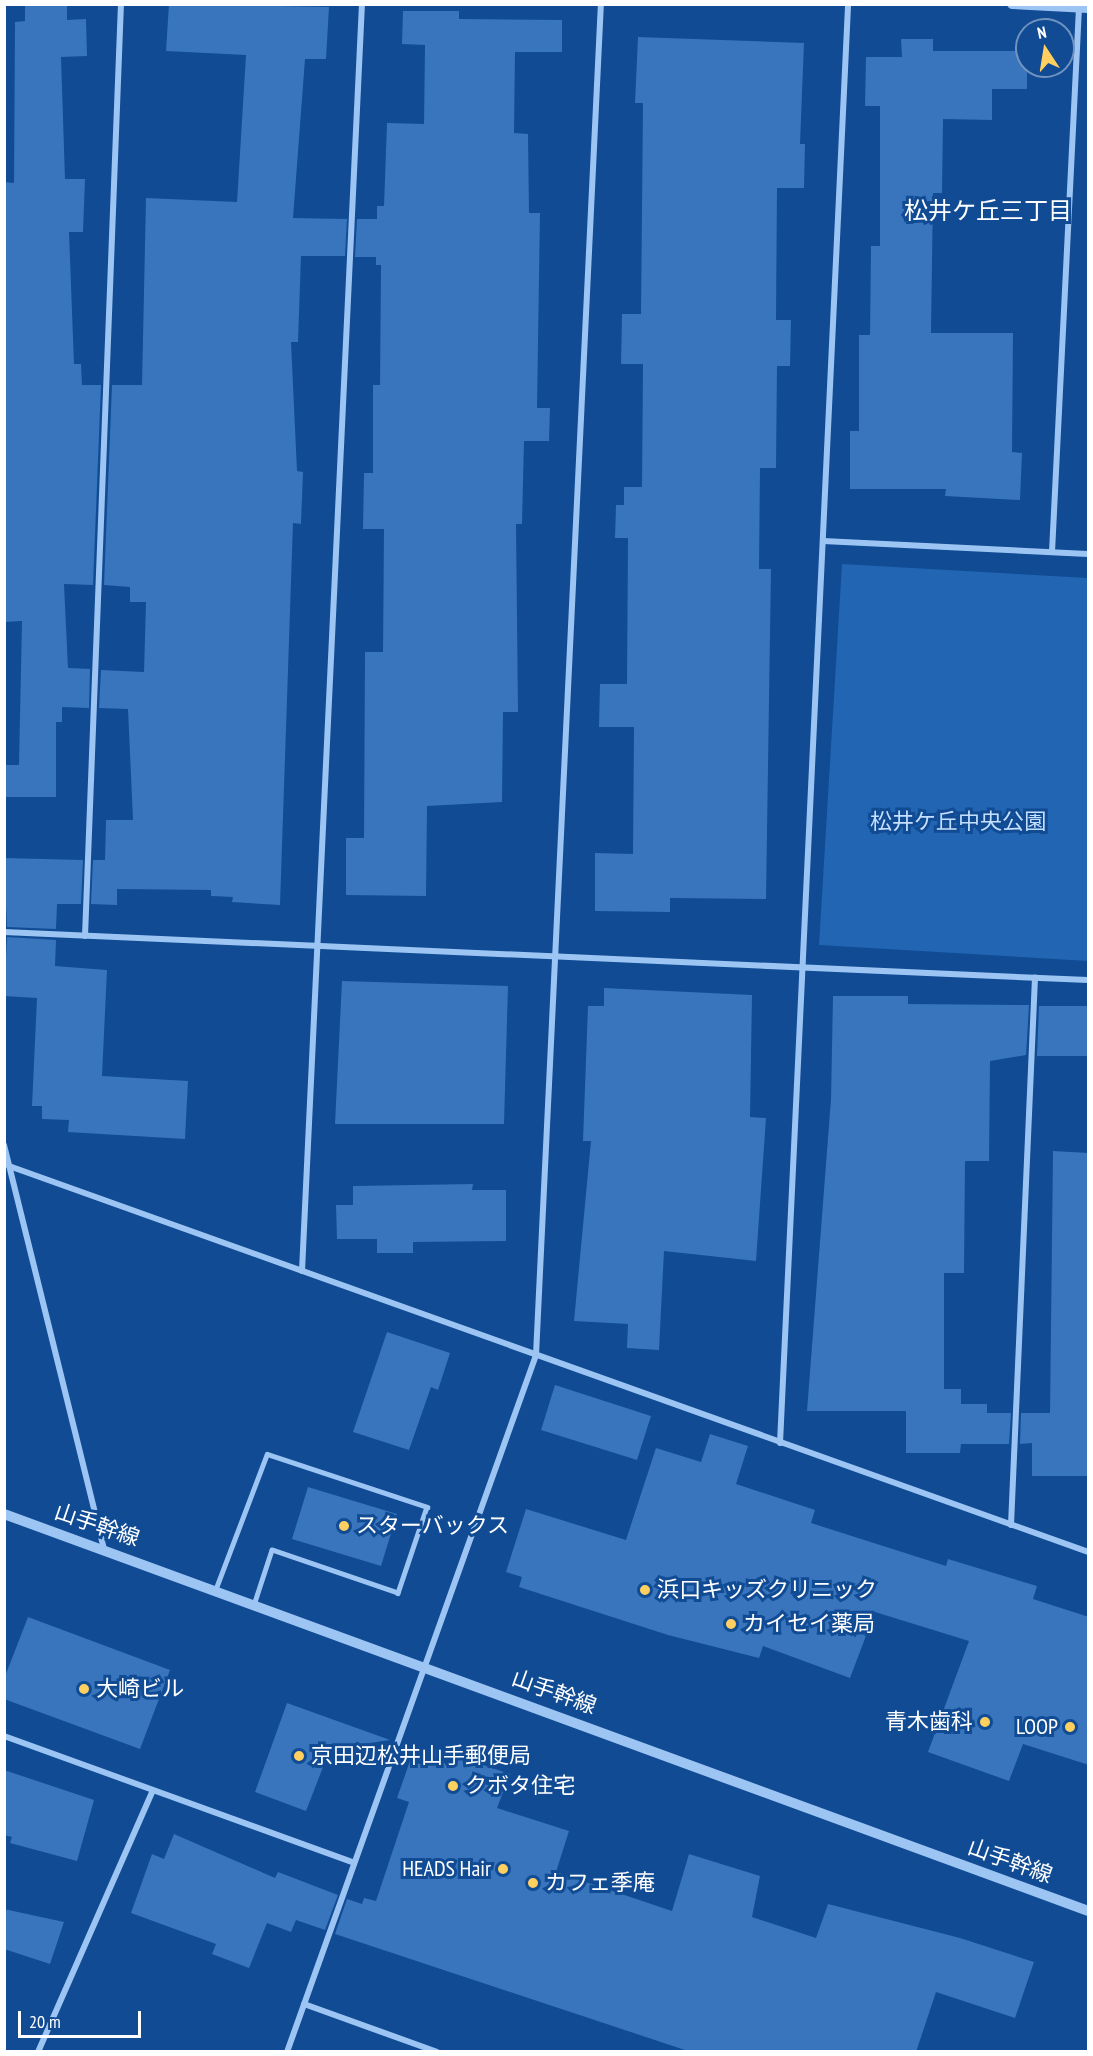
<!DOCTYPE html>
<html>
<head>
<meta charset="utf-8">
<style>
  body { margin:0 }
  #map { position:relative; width:1093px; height:2056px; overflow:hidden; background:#104b94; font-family:"PT Sans Narrow","Noto Sans JP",sans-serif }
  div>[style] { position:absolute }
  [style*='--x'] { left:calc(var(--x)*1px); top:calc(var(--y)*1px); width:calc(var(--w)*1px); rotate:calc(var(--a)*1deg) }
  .green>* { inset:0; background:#2165b3 }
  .building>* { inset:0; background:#3875bd }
  .service>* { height:4.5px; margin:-2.25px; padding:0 2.25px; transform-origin:2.25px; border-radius:2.25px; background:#9dc5f4 }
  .minor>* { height:6px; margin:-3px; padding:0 3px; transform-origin:3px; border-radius:3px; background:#9dc5f4 }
  .tertiary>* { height:10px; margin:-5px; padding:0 5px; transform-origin:5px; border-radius:5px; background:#9dc5f4 }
  .dots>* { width:16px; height:16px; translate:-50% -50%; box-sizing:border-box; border:3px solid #104b94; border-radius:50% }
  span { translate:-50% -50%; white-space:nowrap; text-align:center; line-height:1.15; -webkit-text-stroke:6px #104b94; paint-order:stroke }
  .park-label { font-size:22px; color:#c5dffe }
  .street-label { font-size:22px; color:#fff }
  .poi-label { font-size:22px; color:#fff }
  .left { translate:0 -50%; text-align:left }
  .right { translate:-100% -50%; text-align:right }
  .neighbourhood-label { font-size:24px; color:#fff }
  .frame { position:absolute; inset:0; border:6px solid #fff; pointer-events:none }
  .north { position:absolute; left:1015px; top:18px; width:60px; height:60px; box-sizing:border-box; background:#104b94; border:2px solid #7093bf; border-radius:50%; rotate:348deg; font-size:16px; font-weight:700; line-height:24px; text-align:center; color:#fff }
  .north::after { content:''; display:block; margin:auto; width:21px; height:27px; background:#ffd060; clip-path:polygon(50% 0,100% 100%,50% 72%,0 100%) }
  .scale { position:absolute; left:18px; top:2011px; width:123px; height:27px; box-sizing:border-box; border:3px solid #fff; border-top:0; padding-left:8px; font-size:18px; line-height:21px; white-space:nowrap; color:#fff; -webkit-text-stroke:4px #104b94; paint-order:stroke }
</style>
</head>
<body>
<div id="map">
  <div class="green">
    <div style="clip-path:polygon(842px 564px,1088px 578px,1088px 961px,819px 945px)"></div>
  </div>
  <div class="building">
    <div style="clip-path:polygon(25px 4px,67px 4px,67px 20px,86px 19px,87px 56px,61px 57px,65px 179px,85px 179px,83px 232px,69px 232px,74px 364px,81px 364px,82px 385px,101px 385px,93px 585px,64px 584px,68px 668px,90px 669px,89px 708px,62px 707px,62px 722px,56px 722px,56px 797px,4px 797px,4px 765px,19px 765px,22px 621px,4px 622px,4px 182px,14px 183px,15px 22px,25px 21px)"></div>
    <div style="clip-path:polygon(169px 4px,329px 7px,326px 59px,305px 59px,293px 218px,347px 219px,345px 256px,301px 256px,298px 342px,291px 342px,297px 471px,303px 472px,301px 524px,293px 523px,280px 905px,232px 902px,233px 897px,211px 896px,211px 890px,117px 889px,117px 905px,91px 904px,93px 860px,105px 860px,106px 820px,133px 820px,128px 709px,99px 708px,101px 670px,144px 672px,146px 602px,130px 602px,130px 587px,104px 585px,112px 385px,142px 385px,146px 198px,237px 202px,246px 55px,166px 51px)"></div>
    <div style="clip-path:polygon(403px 11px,459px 11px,459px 19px,562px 20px,562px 52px,515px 52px,514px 133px,528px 134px,529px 213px,540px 213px,537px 408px,550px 408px,549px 441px,524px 441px,522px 524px,516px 524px,518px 712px,503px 712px,502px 802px,427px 806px,426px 896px,346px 895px,346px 838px,364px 838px,365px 652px,383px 652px,384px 529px,363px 529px,364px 473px,373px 473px,373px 385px,380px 385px,381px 265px,376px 265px,376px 257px,355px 257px,357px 219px,377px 219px,377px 206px,384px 206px,387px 123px,424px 124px,425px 45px,402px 44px)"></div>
    <div style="clip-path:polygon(638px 37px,804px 43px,800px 144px,805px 144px,804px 188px,777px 188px,776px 320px,791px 320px,790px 366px,777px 366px,776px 468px,760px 468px,759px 569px,771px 569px,766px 899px,670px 898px,670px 912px,595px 911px,595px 853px,633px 854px,634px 727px,599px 727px,600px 684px,627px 684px,628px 538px,615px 538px,616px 505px,624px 505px,624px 487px,642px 487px,643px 364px,621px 364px,622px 314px,641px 314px,643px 103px,635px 103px)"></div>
    <div style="clip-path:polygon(901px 39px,933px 39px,933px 51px,1027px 51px,1027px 89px,992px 89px,992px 120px,943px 119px,942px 193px,933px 193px,931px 333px,1013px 333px,1012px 452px,1022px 453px,1020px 500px,945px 496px,946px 489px,850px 489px,850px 431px,859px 431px,859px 335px,870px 335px,871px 246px,880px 246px,880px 106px,865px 106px,866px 57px,902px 57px)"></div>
    <div style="clip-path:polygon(4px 858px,83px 860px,81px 904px,57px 904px,56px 929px,7px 927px)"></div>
    <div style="clip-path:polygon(7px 937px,56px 940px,55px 966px,107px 970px,102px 1076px,188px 1081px,185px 1139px,68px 1132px,69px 1120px,42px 1119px,42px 1106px,32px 1106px,37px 998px,4px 996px)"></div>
    <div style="clip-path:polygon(342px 981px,508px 986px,504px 1124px,335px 1124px)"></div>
    <div style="clip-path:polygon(604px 988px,752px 995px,750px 1117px,766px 1118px,756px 1261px,664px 1251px,659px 1350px,627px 1348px,628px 1324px,574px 1321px,591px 1141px,583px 1141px,588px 1006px,604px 1006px)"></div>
    <div style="clip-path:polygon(833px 996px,908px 996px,908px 1004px,1029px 1005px,1026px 1055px,990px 1061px,989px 1161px,965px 1161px,964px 1273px,944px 1273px,944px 1389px,961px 1389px,961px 1404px,987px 1404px,987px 1413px,1011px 1413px,1009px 1444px,961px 1444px,960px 1453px,906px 1453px,906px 1411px,807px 1411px,831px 1099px)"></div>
    <div style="clip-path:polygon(1039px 1006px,1089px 1006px,1089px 1056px,1037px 1056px)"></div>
    <div style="clip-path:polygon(1053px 1151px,1089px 1153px,1089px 1476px,1032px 1476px,1032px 1443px,1020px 1444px,1021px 1413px,1050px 1413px)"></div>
    <div style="clip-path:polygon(473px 1184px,472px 1190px,506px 1190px,506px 1241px,413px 1242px,413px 1253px,377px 1253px,377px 1239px,337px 1239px,336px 1205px,353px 1205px,353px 1186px)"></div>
    <div style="clip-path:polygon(387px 1332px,450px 1353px,438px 1390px,431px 1387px,409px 1450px,353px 1432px)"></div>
    <div style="clip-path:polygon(555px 1385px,651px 1416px,637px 1460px,541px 1430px)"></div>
    <div style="clip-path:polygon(710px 1434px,748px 1446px,736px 1484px,815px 1510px,811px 1523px,946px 1566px,948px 1559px,1037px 1586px,1033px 1599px,1089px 1617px,1089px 1765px,1023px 1744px,1009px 1781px,928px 1752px,969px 1641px,875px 1612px,850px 1678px,763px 1646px,759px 1658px,668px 1635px,519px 1587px,522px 1577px,506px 1572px,526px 1509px,626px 1540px,656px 1448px,701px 1462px)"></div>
    <div style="clip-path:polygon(308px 1487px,397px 1514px,381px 1566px,292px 1539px)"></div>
    <div style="clip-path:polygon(28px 1617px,170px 1670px,140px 1749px,4px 1699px,4px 1679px)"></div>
    <div style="clip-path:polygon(287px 1703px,390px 1740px,330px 1749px,306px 1811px,255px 1792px)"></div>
    <div style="clip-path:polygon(429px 1747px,510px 1774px,497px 1808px,569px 1831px,556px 1872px,672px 1911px,689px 1854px,760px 1876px,752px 1917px,816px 1938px,828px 1904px,960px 1938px,1034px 1962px,1015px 2018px,936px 1992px,916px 2052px,691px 2052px,335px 1934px,347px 1899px,362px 1904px,364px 1898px,376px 1901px,409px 1802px,397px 1798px,410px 1761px,423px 1765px)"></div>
    <div style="clip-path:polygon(4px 1770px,94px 1800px,77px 1861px,10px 1843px,12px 1837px,4px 1835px)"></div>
    <div style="clip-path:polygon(174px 1834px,275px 1878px,278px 1872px,338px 1895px,325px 1930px,296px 1920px,291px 1932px,267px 1923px,249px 1968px,212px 1954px,216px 1944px,131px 1913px,152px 1854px,164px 1859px)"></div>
    <div style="clip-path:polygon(4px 1909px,64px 1922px,50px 1964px,4px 1949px)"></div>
  </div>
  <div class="service">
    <div style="--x:216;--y:1588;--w:143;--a:-69.2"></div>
    <div style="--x:267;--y:1454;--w:169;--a:18.3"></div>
    <div style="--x:427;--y:1507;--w:91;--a:108.6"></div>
    <div style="--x:398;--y:1593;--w:133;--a:-161.2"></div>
    <div style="--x:272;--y:1550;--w:55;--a:108.1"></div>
  </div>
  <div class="minor">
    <div style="--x:823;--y:541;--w:265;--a:2.8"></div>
    <div style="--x:1052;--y:552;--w:545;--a:-87.16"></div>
    <div style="--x:4;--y:932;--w:1085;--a:2.54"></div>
    <div style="--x:85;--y:936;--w:933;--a:-87.79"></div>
    <div style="--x:4;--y:1145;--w:413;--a:76.1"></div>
    <div style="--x:9;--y:1166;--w:1146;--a:19.68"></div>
    <div style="--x:302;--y:1271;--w:1268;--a:-87.29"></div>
    <div style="--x:780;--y:1443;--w:1441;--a:-87.29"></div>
    <div style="--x:1011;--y:1525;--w:548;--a:-87.49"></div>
    <div style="--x:4;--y:1736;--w:372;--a:19.9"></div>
    <div style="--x:304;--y:2004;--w:141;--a:19.8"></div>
    <div style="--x:38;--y:2052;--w:284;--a:-66.3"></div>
    <div style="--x:287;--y:2052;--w:740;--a:-70.34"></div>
    <div style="--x:536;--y:1355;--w:1353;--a:-87.25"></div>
  </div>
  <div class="tertiary">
    <div style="--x:1012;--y:4;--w:76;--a:3"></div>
    <div style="--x:4;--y:1514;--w:1154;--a:20.11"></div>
  </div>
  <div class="dots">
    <div style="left:344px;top:1526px;background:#ffd060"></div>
    <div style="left:645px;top:1590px;background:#ffd060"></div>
    <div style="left:731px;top:1624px;background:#ffd060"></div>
    <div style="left:84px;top:1689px;background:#ffd060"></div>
    <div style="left:985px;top:1722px;background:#ffd060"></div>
    <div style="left:1070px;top:1727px;background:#ffd060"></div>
    <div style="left:299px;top:1756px;background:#ffd060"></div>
    <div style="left:453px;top:1786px;background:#ffd060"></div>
    <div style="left:503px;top:1869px;background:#ffd060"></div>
    <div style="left:533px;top:1883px;background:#ffd060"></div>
  </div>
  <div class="park-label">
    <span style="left:958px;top:822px">松井ケ丘中央公園</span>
  </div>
  <div class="street-label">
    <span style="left:97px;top:1525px;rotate:19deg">山手幹線</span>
    <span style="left:554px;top:1692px;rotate:20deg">山手幹線</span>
    <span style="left:1010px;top:1861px;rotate:20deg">山手幹線</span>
  </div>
  <div class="poi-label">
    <span class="left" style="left:356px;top:1526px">スターバックス</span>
    <span class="left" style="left:657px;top:1590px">浜口キッズクリニック</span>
    <span class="left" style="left:743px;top:1624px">カイセイ薬局</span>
    <span class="left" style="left:96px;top:1689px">大崎ビル</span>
    <span class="right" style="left:973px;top:1722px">青木歯科</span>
    <span class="right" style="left:1058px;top:1727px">LOOP</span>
    <span class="left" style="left:311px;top:1756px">京田辺松井山手郵便局</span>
    <span class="left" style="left:465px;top:1786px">クボタ住宅</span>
    <span class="right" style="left:491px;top:1869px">HEADS Hair</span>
    <span class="left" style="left:545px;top:1883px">カフェ季庵</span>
  </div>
  <div class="neighbourhood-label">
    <span style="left:988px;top:211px">松井ケ丘三丁目</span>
  </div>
  <div class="frame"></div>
  <div class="north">N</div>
  <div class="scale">20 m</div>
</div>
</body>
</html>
